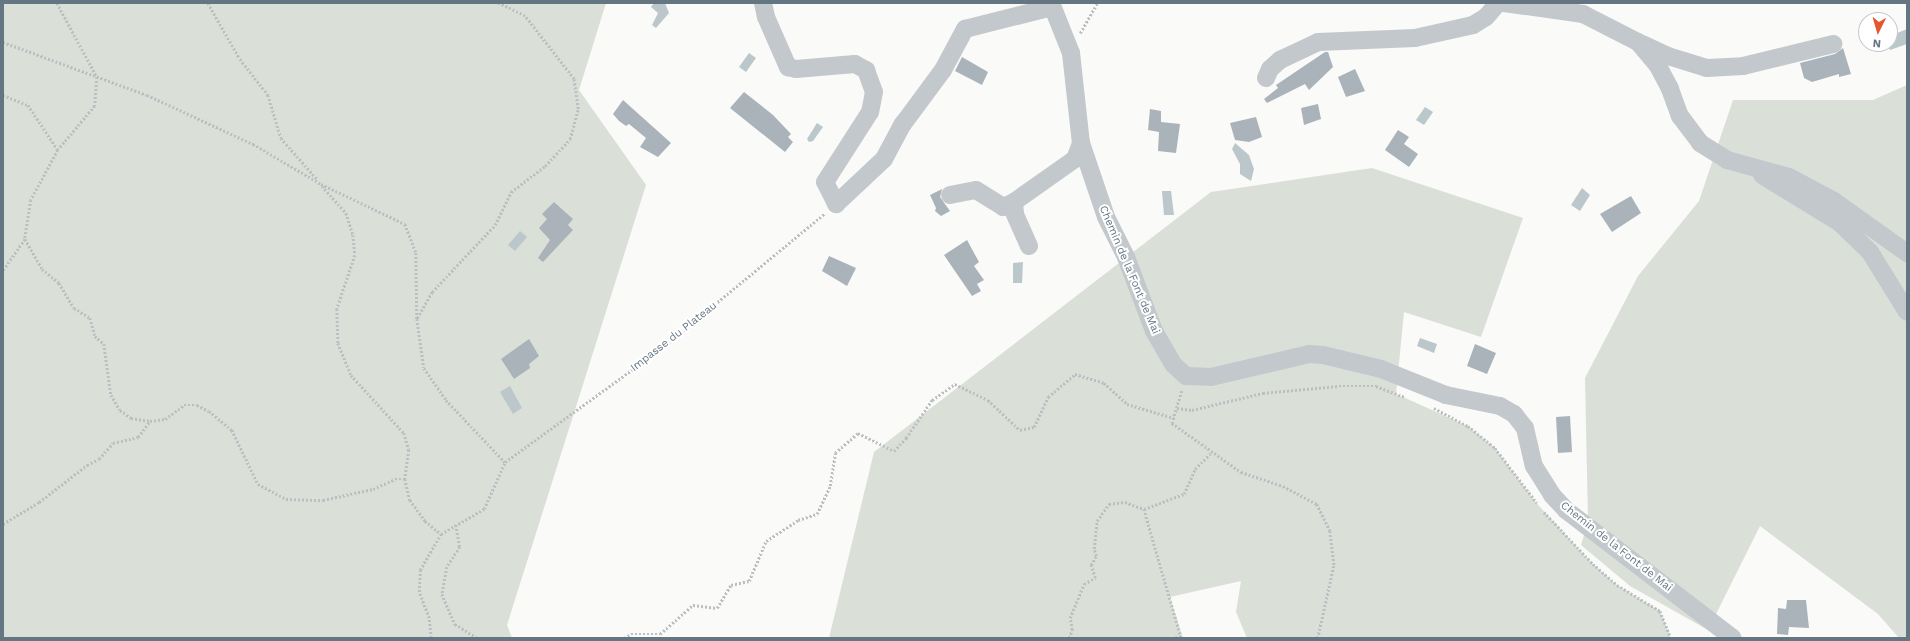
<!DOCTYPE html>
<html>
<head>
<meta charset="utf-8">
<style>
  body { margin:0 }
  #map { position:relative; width:1910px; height:641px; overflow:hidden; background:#fafaf8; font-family:"Work Sans",sans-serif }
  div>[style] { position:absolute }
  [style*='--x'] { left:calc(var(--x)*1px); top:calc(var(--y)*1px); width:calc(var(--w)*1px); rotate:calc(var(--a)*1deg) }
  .green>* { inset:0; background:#dadfd7 }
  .water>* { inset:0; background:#bbc7cb }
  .building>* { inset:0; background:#aab3b9 }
  .path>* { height:2.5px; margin-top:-1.25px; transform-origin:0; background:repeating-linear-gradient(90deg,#bbbfc2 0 2px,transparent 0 4px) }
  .minor>* { height:18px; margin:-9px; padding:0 9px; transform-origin:9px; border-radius:9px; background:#c3c8cc }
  span { translate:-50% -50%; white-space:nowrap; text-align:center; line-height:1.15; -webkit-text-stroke:4px #fff; paint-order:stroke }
  .street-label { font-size:11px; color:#657683 }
  .frame { position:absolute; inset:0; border:4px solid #657683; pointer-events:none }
  .north { position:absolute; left:1858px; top:12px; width:40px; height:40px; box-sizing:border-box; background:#fff; border:1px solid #c1c8cd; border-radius:50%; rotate:185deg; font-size:11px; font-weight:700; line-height:16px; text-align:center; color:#657683 }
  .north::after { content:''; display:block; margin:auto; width:14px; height:18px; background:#e4572e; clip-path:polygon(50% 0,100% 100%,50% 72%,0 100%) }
</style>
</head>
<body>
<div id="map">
  <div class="green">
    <div style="clip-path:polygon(3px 3px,606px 3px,579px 90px,646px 185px,507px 625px,512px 638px,3px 638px)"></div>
    <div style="clip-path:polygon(1907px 85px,1907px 638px,1899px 638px,1878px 614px,1760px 526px,1708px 630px,1630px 586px,1581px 545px,1588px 522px,1585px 378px,1638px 276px,1699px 201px,1733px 100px,1873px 100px)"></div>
    <div style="clip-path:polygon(1372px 168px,1523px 218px,1481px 337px,1404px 312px,1396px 394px,1468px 426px,1495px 448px,1539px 506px,1593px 564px,1617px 585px,1660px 611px,1671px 638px,1247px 638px,1236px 612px,1241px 581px,1170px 597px,1183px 638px,829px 638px,874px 452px,1211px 192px)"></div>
  </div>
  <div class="water">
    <div style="clip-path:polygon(654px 3px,665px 3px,669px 13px,656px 28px,652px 25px,658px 13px,651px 7px)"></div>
    <div style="clip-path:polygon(1907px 29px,1907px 44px,1890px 50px,1887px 44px,1890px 44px,1890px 36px)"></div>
    <div style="clip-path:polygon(749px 53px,756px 58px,746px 72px,739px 67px)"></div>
    <div style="clip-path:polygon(1425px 107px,1433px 112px,1424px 125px,1416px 120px)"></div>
    <div style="clip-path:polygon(817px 123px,823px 127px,813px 141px,809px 142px,807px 139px)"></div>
    <div style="clip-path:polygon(1235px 143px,1249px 155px,1254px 169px,1251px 181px,1240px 174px,1240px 164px,1232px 149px)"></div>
    <div style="clip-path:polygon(1582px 188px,1590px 195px,1580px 211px,1571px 205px)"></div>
    <div style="clip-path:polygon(1162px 191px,1171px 191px,1174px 215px,1164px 215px)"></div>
    <div style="clip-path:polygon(520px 231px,527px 237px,515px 251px,508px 245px)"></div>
    <div style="clip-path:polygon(1023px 262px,1022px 283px,1013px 283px,1013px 263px)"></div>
    <div style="clip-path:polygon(1420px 338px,1437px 344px,1434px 353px,1417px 346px)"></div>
    <div style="clip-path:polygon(510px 386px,522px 408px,513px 414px,500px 392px)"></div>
  </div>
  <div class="building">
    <div style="clip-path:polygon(1843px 48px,1851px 74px,1839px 77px,1839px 74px,1812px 82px,1804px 78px,1800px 63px,1835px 54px)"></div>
    <div style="clip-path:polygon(1325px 52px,1328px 52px,1333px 67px,1309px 90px,1305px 84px,1267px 103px,1264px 99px,1278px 88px,1276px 85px)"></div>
    <div style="clip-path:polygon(962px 57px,988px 72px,982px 85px,955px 71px)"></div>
    <div style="clip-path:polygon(1355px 69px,1365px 91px,1346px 97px,1338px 77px)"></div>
    <div style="clip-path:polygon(744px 92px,773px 115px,791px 134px,788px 137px,793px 142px,785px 152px,730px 108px)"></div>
    <div style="clip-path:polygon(623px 100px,671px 143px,658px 157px,640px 147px,646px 138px,629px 124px,626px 126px,619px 121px,613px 114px)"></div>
    <div style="clip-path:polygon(1318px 104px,1321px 119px,1304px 125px,1301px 108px)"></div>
    <div style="clip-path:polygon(1150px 109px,1161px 111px,1161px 122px,1180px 124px,1176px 153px,1158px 151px,1159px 132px,1148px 130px)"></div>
    <div style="clip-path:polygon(1256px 117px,1262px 137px,1249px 142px,1235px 140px,1230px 123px)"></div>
    <div style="clip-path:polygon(1398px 130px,1409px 137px,1404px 144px,1418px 154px,1409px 167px,1385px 150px)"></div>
    <div style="clip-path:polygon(942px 189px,940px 197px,950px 211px,941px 216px,935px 211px,936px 208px,930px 195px)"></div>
    <div style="clip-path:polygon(1631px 196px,1641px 213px,1612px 232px,1600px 214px)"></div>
    <div style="clip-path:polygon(554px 202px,573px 219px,568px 225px,573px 230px,543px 262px,538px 258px,550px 240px,539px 228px,547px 219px,542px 214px)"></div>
    <div style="clip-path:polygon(967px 240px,979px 262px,974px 266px,984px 280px,977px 284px,981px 291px,972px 296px,944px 255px)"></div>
    <div style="clip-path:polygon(829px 256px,856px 268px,847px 286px,822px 271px)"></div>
    <div style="clip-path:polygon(529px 339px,539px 356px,529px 364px,530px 368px,514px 379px,501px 359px)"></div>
    <div style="clip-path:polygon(1475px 344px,1496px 353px,1487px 374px,1467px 366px)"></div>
    <div style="clip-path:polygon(1570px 416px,1572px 452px,1558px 453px,1556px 417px)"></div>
    <div style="clip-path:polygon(1787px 600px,1806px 600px,1809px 628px,1789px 627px,1788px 635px,1777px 634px,1778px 608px,1786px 609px)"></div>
  </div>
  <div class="path">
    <div style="--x:57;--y:3;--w:84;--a:61.6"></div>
    <div style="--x:97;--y:77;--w:29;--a:94"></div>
    <div style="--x:95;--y:106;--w:57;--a:130.1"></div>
    <div style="--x:58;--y:150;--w:57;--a:118.4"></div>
    <div style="--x:31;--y:200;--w:39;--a:99"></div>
    <div style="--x:25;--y:239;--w:34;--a:60"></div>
    <div style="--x:42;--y:269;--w:22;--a:39"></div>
    <div style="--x:59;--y:283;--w:29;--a:59"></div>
    <div style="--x:74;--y:308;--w:19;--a:32"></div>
    <div style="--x:90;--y:318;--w:19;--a:74"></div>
    <div style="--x:95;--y:336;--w:12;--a:42"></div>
    <div style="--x:104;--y:344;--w:51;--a:82.2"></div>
    <div style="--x:111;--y:395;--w:17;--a:59"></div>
    <div style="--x:120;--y:410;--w:14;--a:36"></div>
    <div style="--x:131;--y:418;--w:19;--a:9"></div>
    <div style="--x:150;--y:421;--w:15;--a:-8"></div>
    <div style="--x:165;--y:419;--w:24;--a:-36"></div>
    <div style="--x:184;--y:405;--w:13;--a:0"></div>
    <div style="--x:197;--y:405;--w:13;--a:27"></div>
    <div style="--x:209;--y:411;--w:30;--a:40"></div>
    <div style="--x:232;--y:430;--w:60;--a:64.3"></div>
    <div style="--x:258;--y:484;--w:32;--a:28"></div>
    <div style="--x:286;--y:499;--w:37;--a:2"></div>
    <div style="--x:323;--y:500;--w:51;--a:-12.4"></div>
    <div style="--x:373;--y:489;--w:24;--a:-24"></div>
    <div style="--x:395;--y:479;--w:10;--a:0"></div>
    <div style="--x:208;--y:3;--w:64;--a:60.3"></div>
    <div style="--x:240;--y:59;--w:46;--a:52.1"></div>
    <div style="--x:268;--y:95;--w:45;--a:73.2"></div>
    <div style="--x:281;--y:138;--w:56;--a:48.6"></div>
    <div style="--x:1080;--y:33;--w:34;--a:-60"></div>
    <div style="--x:3;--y:42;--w:153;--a:20.2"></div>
    <div style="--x:147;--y:95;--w:117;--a:24.8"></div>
    <div style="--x:253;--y:144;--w:79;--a:30.5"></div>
    <div style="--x:321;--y:184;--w:93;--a:25.5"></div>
    <div style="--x:405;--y:224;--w:31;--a:69"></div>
    <div style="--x:416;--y:253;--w:66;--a:89.1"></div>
    <div style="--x:417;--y:319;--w:49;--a:81.9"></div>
    <div style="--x:424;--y:368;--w:39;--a:55"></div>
    <div style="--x:446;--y:400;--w:86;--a:46.4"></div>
    <div style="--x:3;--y:95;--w:27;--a:22"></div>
    <div style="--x:28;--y:105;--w:54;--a:56.3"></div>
    <div style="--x:322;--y:186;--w:36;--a:48"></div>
    <div style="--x:346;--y:213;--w:23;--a:72"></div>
    <div style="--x:353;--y:235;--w:20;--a:84"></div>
    <div style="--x:355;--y:255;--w:57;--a:108.4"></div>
    <div style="--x:337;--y:309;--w:34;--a:88"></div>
    <div style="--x:338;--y:343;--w:35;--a:68"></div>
    <div style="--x:351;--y:375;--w:79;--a:47.6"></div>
    <div style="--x:404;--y:433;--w:18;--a:74"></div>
    <div style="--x:409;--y:450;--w:29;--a:98"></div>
    <div style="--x:405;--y:479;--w:22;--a:77"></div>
    <div style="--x:410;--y:500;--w:26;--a:54"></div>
    <div style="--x:425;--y:521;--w:21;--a:39"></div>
    <div style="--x:3;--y:270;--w:38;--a:-55"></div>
    <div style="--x:417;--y:318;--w:30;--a:-60"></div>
    <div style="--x:432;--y:292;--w:92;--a:-46.8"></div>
    <div style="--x:495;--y:225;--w:37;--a:-64"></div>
    <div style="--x:511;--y:192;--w:43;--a:-37.4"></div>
    <div style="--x:545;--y:166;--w:37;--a:-47"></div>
    <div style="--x:570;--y:139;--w:31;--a:-75"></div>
    <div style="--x:578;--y:109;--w:30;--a:-98"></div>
    <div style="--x:574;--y:79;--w:80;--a:-127.9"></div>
    <div style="--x:525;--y:16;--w:30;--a:-154"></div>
    <div style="--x:1182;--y:391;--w:34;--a:107"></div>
    <div style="--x:1172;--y:423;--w:85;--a:35.4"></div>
    <div style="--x:1241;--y:472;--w:44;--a:18.4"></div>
    <div style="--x:1283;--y:486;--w:38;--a:28"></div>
    <div style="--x:1317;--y:504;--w:30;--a:64"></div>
    <div style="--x:1330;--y:531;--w:35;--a:83"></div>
    <div style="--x:1334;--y:566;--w:74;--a:102.5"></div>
    <div style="--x:1177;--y:408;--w:15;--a:8"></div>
    <div style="--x:1192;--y:410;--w:73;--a:-13.5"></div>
    <div style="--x:1263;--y:393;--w:76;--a:-5.3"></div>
    <div style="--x:1339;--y:386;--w:37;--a:0"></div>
    <div style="--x:1376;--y:386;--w:31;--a:21"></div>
    <div style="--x:1434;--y:408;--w:38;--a:28"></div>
    <div style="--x:1468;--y:426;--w:35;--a:39"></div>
    <div style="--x:1495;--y:448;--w:69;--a:52.6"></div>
    <div style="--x:505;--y:462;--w:194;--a:-36"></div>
    <div style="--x:662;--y:348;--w:212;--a:-39.6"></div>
    <div style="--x:1144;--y:509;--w:133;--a:73.9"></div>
    <div style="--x:1181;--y:637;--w:7;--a:172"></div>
    <div style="--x:1544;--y:512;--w:71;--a:46.7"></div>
    <div style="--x:1593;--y:564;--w:32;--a:41"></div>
    <div style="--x:1617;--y:585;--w:50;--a:31.2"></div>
    <div style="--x:1660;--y:611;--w:29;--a:68"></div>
    <div style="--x:3;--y:524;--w:42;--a:-31.4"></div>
    <div style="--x:39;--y:502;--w:61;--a:-37.6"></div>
    <div style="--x:87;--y:465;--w:13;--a:-27"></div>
    <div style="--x:99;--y:459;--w:21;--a:-49"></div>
    <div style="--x:113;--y:443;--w:26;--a:-13"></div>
    <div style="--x:138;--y:437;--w:20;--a:-53"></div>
    <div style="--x:456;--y:525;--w:22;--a:80"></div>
    <div style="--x:460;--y:547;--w:24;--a:123"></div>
    <div style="--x:447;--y:567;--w:27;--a:100"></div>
    <div style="--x:442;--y:594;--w:33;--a:67"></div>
    <div style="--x:455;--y:624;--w:26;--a:32"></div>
    <div style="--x:431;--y:638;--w:20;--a:-96"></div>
    <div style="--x:429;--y:618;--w:28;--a:-111"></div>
    <div style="--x:419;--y:592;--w:22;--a:-87"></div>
    <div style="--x:420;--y:570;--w:42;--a:-59.7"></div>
    <div style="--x:441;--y:534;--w:50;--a:-30.2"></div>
    <div style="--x:484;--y:509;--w:51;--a:-65.9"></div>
    <div style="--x:624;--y:638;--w:8;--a:-30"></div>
    <div style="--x:631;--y:634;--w:29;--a:0"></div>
    <div style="--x:660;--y:634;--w:44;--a:-41.3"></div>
    <div style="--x:693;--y:605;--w:24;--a:7"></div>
    <div style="--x:717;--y:608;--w:27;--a:-59"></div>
    <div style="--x:731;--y:585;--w:18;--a:-13"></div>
    <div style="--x:749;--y:581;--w:43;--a:-67"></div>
    <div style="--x:766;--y:541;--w:38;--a:-33"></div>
    <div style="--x:798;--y:520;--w:20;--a:-18"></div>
    <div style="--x:817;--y:514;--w:31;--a:-65"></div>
    <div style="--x:830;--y:486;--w:33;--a:-81"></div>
    <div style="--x:835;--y:453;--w:30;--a:-41"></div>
    <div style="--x:858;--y:433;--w:40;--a:26.6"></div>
    <div style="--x:894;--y:451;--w:18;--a:-47"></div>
    <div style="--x:906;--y:438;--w:46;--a:-55.6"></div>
    <div style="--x:932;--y:400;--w:28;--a:-35"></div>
    <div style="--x:955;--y:384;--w:37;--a:26"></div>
    <div style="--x:988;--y:400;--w:44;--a:43.2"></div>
    <div style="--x:1020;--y:430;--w:14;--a:-12"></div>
    <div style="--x:1034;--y:427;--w:33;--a:-65"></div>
    <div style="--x:1048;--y:397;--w:35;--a:-40"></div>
    <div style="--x:1075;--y:374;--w:30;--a:17"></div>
    <div style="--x:1104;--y:383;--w:31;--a:42"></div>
    <div style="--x:1127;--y:404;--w:49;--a:16.6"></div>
    <div style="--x:1069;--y:638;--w:9;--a:-69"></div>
    <div style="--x:1072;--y:630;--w:12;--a:-99"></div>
    <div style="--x:1070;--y:618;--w:37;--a:-68"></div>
    <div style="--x:1084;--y:584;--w:13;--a:-29"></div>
    <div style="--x:1095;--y:578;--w:14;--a:-107"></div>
    <div style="--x:1091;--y:565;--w:10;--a:-61"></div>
    <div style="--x:1096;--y:556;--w:7;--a:-106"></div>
    <div style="--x:1094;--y:549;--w:28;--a:-84"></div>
    <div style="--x:1097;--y:521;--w:21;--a:-55"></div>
    <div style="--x:1109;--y:504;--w:16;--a:-7"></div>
    <div style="--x:1125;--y:502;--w:20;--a:20"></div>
    <div style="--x:1144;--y:509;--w:43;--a:-20.6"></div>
    <div style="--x:1184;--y:494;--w:27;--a:-66"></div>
    <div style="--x:1195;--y:469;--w:24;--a:-45"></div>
  </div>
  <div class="minor">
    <div style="--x:763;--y:3;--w:14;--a:78"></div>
    <div style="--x:766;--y:17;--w:55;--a:66.3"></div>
    <div style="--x:788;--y:67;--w:8;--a:14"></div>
    <div style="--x:796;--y:69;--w:59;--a:-4.8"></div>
    <div style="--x:855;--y:64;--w:13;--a:29"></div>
    <div style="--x:866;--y:70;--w:23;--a:70"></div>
    <div style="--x:874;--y:92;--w:20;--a:101"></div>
    <div style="--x:870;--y:112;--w:83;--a:122.7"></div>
    <div style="--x:825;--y:182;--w:25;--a:63"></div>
    <div style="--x:836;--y:204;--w:66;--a:-43.2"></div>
    <div style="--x:884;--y:159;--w:40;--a:-62"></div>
    <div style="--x:903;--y:124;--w:67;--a:-53.5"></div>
    <div style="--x:943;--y:70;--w:47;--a:-61.8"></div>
    <div style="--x:965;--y:29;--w:90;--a:-14.2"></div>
    <div style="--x:1051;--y:3;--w:54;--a:68.2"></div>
    <div style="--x:1071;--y:53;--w:91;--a:83.7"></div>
    <div style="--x:1081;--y:143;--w:78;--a:71.3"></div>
    <div style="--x:1106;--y:217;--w:45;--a:63.4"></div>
    <div style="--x:1126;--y:257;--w:79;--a:69.3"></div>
    <div style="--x:1154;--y:331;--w:39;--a:60"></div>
    <div style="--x:1174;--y:365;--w:16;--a:43"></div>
    <div style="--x:1186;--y:376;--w:25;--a:2"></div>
    <div style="--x:1211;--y:377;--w:101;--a:-13.2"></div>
    <div style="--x:1309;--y:354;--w:14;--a:4"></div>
    <div style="--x:1323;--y:355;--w:60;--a:13.6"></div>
    <div style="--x:1381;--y:369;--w:70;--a:21.8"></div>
    <div style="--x:1446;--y:395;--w:55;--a:11.5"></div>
    <div style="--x:1500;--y:406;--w:16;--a:30"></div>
    <div style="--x:1514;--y:414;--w:18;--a:52"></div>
    <div style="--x:1525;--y:428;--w:39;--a:77"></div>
    <div style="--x:1534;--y:466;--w:34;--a:58"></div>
    <div style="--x:1552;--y:495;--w:21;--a:47"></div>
    <div style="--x:1566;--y:510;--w:210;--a:37.5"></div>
    <div style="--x:1504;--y:3;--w:80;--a:7.9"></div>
    <div style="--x:1583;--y:14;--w:62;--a:27"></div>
    <div style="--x:1638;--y:42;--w:31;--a:50"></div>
    <div style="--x:1658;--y:66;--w:26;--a:62"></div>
    <div style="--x:1670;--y:89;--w:29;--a:70"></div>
    <div style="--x:1680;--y:116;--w:34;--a:53"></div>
    <div style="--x:1700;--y:143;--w:32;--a:32"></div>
    <div style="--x:1727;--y:160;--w:64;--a:15.3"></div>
    <div style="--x:1789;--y:177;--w:51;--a:28.1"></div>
    <div style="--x:1834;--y:201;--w:90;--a:35.5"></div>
    <div style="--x:1642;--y:44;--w:29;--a:25"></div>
    <div style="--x:1668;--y:56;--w:41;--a:17.1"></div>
    <div style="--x:1707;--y:68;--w:36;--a:-3"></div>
    <div style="--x:1743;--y:66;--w:93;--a:-13.7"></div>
    <div style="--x:1266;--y:78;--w:10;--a:-66"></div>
    <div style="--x:1270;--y:69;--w:13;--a:-42"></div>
    <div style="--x:1280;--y:60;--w:42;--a:-25.3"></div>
    <div style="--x:1318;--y:42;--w:97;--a:-2.4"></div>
    <div style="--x:1415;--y:38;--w:59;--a:-12.6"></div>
    <div style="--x:1473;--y:25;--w:15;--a:-32"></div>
    <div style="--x:1486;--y:17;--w:18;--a:-49"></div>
    <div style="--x:1762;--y:175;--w:92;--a:31.6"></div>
    <div style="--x:1840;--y:223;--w:42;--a:44"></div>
    <div style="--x:1870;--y:252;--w:70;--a:58.3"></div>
    <div style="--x:950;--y:195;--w:26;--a:-11"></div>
    <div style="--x:976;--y:190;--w:32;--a:32"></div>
    <div style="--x:1003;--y:207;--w:12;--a:-24"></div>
    <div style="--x:1029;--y:246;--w:35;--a:-114"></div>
    <div style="--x:1015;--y:214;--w:12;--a:-95"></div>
    <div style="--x:1014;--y:202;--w:75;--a:-35.2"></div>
    <div style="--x:1075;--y:159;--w:17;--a:-69"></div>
  </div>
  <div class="street-label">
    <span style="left:1129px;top:270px;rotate:67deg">Chemin de la Font de Mai</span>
    <span style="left:674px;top:337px;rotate:-38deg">Impasse du Plateau</span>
    <span style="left:1616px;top:547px;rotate:38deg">Chemin de la Font de Mai</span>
  </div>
  <div class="frame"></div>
  <div class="north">N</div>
</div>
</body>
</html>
